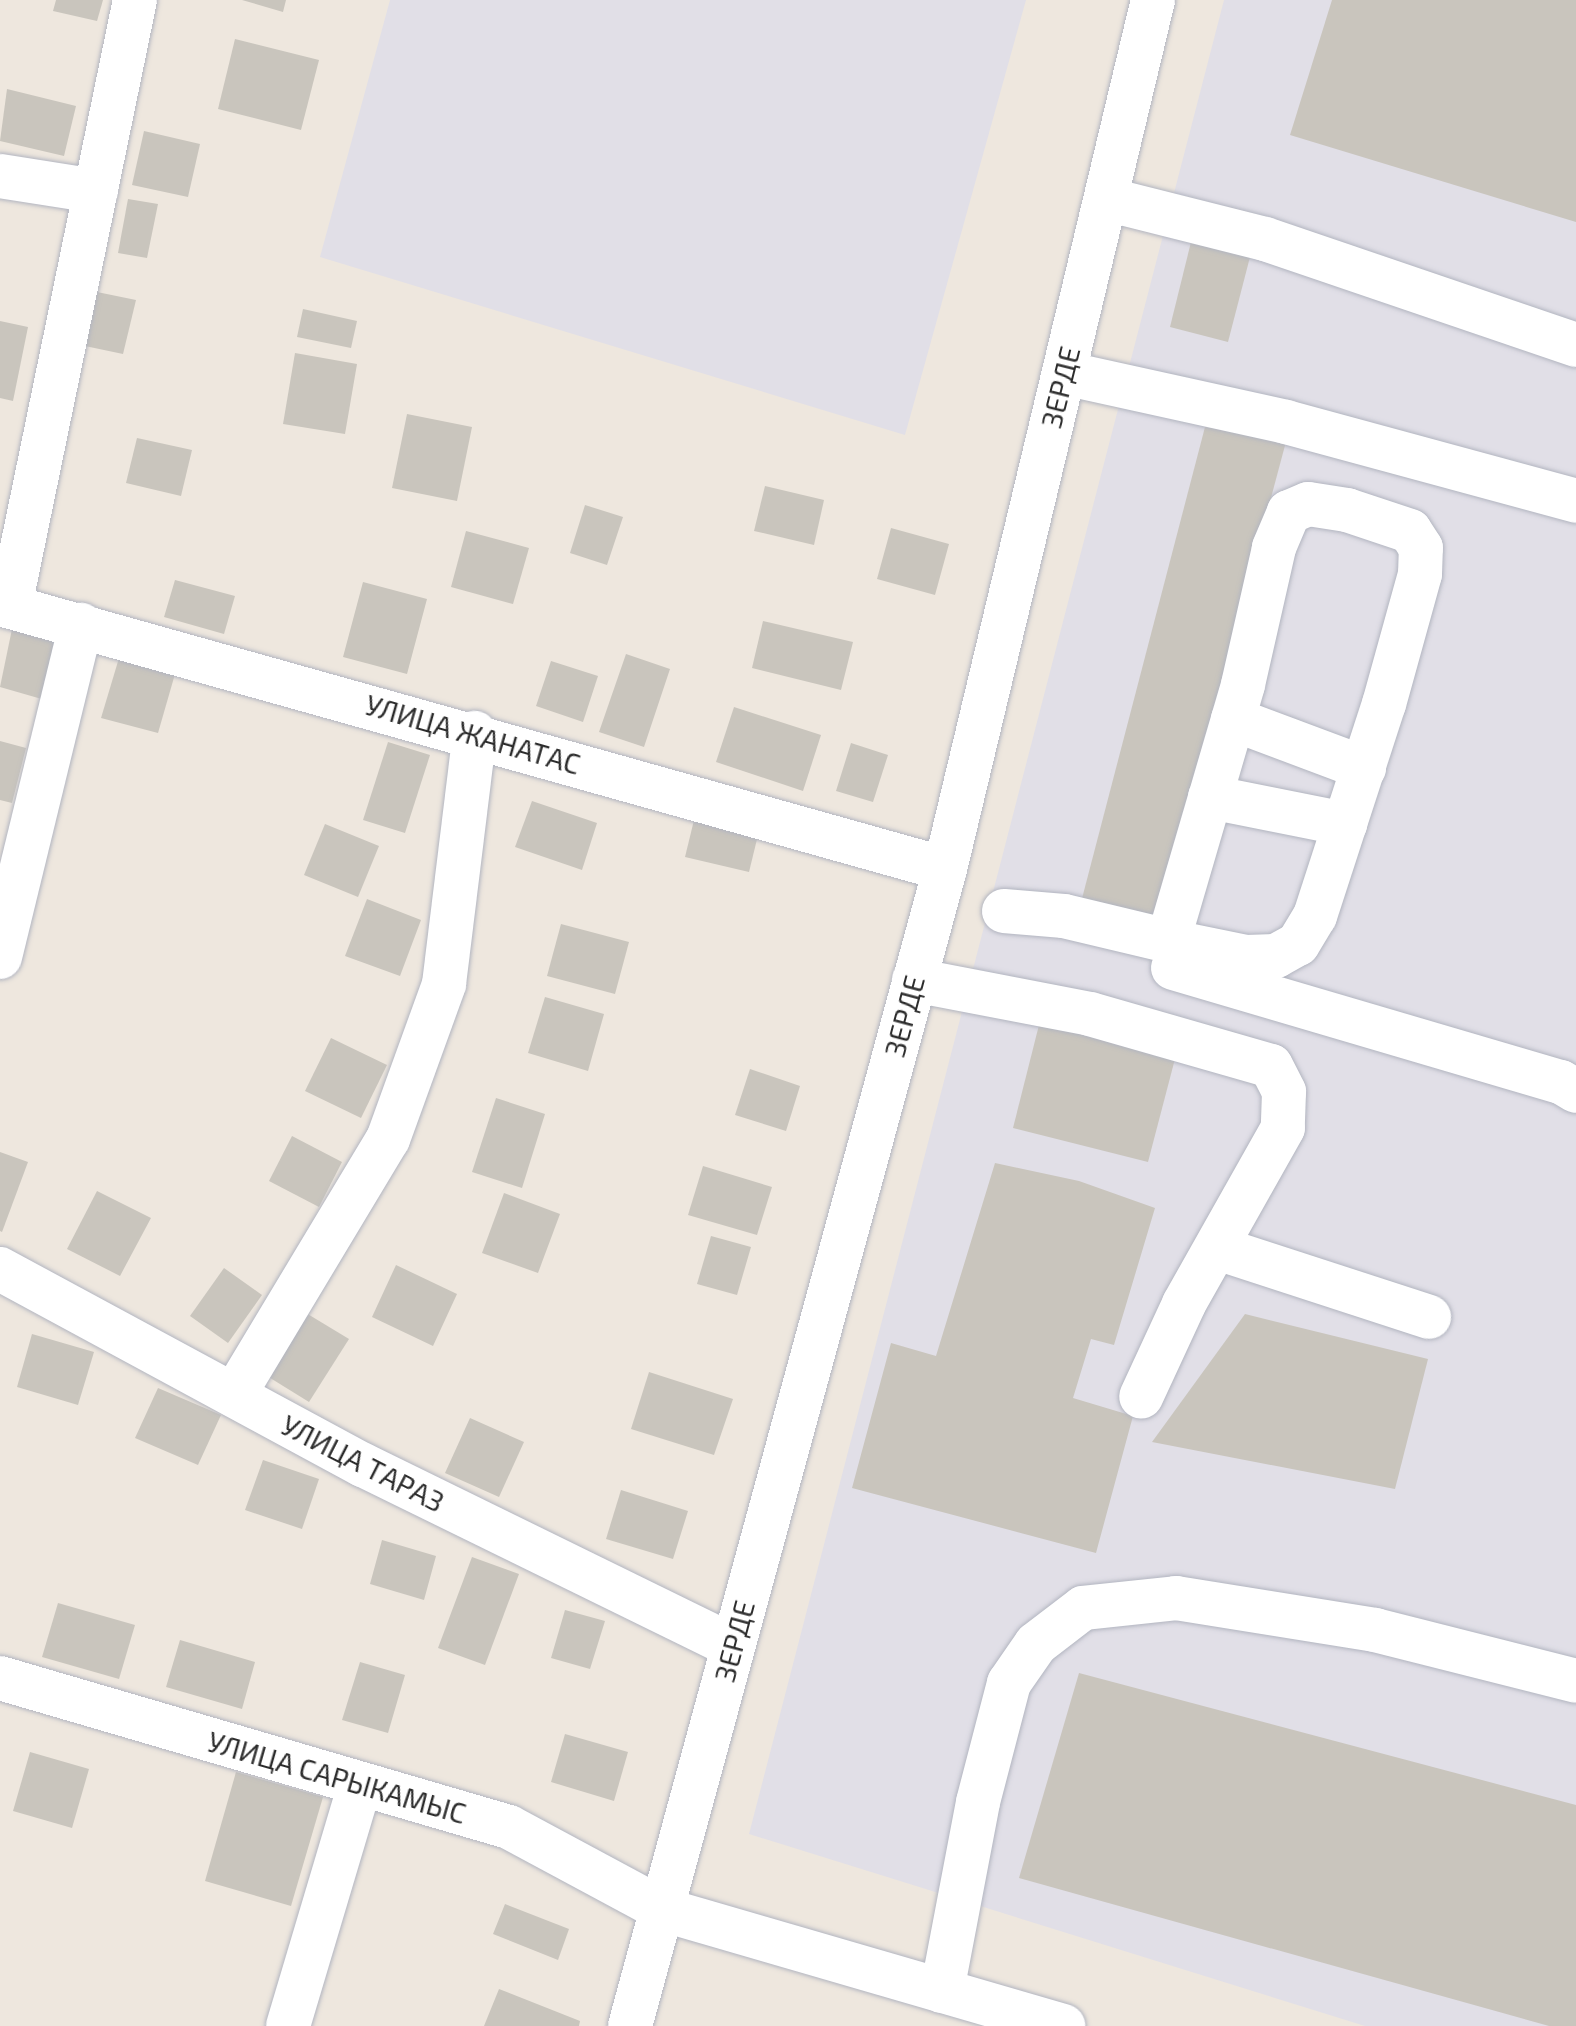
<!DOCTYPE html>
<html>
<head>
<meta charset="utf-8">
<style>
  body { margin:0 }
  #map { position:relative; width:1576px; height:2026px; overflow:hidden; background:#eee7de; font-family:"Exo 2",sans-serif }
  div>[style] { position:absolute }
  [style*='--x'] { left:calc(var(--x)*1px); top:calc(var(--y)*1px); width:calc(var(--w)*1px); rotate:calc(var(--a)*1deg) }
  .industrial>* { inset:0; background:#e1dfe7 }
  .building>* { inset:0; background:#c9c5bd }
  .roads { filter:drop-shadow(0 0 2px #b2b5c0) drop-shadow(0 0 2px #b2b5c0) }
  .minor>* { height:44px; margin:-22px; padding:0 22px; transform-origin:22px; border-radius:22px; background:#fff }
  span { translate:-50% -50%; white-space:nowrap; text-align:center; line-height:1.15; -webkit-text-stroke:7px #fff; paint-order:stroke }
  .street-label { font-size:28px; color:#2c2c2c }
</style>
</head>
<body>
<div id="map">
  <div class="industrial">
    <div style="clip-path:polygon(390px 0,1026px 0,905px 435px,320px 257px)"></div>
    <div style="clip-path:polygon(1224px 0,1576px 0,1576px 2026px,1365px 2026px,749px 1834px)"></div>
  </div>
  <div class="building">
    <div style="clip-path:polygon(56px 0,103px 0,97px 21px,53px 11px)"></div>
    <div style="clip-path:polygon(242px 0,286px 0,283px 12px)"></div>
    <div style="clip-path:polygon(1332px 0,1576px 0,1576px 222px,1290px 135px)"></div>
    <div style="clip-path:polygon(235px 39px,319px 60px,301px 130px,218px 109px)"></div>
    <div style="clip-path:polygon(7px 89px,76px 106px,64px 156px,0 141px)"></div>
    <div style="clip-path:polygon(144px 131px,200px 144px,188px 197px,132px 185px)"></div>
    <div style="clip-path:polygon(128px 199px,158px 204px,147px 258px,118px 253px)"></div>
    <div style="clip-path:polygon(1191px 242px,1250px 257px,1228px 342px,1170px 327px)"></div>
    <div style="clip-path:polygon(97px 292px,136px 300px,123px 354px,85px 346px)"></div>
    <div style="clip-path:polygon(303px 309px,357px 321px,351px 348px,297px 337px)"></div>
    <div style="clip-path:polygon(0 321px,28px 327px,13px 401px,0 398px)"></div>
    <div style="clip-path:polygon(295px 353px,357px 364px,345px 434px,283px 424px)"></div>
    <div style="clip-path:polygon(407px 414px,472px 427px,457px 501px,392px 488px)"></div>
    <div style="clip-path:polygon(1205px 427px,1287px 438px,1156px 928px,1079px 910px)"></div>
    <div style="clip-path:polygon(137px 438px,192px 450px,181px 496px,126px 483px)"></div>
    <div style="clip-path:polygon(765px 486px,824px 500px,814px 545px,754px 531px)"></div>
    <div style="clip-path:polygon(585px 505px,623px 517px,607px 565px,570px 553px)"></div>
    <div style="clip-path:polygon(891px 528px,949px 544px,935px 595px,877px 579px)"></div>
    <div style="clip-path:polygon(466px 531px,529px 548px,513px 604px,451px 587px)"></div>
    <div style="clip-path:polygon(175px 580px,235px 596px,224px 634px,164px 617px)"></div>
    <div style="clip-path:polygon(363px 582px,427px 599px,407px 674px,343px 657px)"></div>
    <div style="clip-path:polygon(763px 621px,853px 642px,841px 690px,752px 668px)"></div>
    <div style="clip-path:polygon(12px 629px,69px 646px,52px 702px,0 687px)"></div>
    <div style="clip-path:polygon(626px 654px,670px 669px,644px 747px,599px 732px)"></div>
    <div style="clip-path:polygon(119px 658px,175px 674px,158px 733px,101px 718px)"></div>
    <div style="clip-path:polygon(551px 661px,598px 676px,583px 722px,536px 706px)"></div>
    <div style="clip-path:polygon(734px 707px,821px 735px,803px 791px,716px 762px)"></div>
    <div style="clip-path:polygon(0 741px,26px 748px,12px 803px,0 800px)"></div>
    <div style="clip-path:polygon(388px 742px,430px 755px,405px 833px,363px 820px)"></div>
    <div style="clip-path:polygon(851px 743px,888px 755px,873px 802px,836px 791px)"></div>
    <div style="clip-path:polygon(532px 801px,597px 823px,582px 870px,515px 847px)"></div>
    <div style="clip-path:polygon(695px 816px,759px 831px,749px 872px,685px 857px)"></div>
    <div style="clip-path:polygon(325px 824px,379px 846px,358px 897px,304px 875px)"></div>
    <div style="clip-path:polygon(367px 899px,421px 920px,400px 976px,345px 956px)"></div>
    <div style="clip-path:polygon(561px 924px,629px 942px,615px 994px,547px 976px)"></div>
    <div style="clip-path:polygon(545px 997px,604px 1014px,588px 1071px,528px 1053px)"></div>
    <div style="clip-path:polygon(1040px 1021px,1176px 1055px,1148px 1162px,1013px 1128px)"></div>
    <div style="clip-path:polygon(331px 1038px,387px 1065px,361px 1118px,305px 1091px)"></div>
    <div style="clip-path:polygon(750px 1069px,800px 1086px,786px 1131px,735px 1115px)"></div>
    <div style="clip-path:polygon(496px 1098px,545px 1114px,522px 1188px,472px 1172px)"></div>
    <div style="clip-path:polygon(292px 1136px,342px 1162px,319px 1207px,269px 1181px)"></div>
    <div style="clip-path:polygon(0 1152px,28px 1162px,2px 1232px,0 1231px)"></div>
    <div style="clip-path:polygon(995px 1163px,1079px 1181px,1155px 1208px,1114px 1345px,1091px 1339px,1073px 1398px,1133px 1416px,1096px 1553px,852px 1488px,891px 1343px,936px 1356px)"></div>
    <div style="clip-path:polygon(703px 1166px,772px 1187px,757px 1235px,688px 1215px)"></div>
    <div style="clip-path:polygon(97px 1191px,151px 1218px,120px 1276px,67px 1249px)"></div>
    <div style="clip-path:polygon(504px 1193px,560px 1214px,538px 1273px,482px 1253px)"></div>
    <div style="clip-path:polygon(711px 1236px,751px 1247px,737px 1295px,697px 1284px)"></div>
    <div style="clip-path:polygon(396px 1265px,457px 1294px,433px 1346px,372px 1317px)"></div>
    <div style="clip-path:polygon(224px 1268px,262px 1295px,228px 1343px,190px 1316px)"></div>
    <div style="clip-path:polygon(306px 1313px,349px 1339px,309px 1402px,267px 1376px)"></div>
    <div style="clip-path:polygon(1245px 1314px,1428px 1359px,1395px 1489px,1152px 1442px)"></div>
    <div style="clip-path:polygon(32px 1334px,94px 1352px,78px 1405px,17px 1387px)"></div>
    <div style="clip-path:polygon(649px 1372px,733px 1399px,714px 1455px,631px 1429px)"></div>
    <div style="clip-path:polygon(158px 1388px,221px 1415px,198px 1465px,135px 1438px)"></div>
    <div style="clip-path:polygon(470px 1418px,524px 1442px,499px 1497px,445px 1473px)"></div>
    <div style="clip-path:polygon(263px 1460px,319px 1479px,302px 1529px,245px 1510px)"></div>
    <div style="clip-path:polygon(621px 1490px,688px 1511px,673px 1559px,606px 1539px)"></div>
    <div style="clip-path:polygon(382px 1540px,436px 1556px,424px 1600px,370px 1584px)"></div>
    <div style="clip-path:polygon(472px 1557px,519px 1574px,485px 1665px,438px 1648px)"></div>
    <div style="clip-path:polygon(58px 1603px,135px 1625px,119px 1679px,42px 1657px)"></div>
    <div style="clip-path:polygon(565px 1610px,605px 1621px,590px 1669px,551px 1658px)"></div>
    <div style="clip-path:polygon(180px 1640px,255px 1662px,242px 1709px,166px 1687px)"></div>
    <div style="clip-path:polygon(360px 1662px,405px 1675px,388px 1733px,342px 1720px)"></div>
    <div style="clip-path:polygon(1079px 1673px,1576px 1805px,1576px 2026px,1549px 2026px,1019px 1878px)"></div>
    <div style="clip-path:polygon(565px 1734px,628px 1752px,614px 1801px,551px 1782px)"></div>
    <div style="clip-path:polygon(30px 1752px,89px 1769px,72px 1828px,13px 1811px)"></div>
    <div style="clip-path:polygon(236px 1772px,323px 1797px,291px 1906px,205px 1881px)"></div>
    <div style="clip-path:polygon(505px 1904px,569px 1929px,558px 1960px,493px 1934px)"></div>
    <div style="clip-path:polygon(499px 1989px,580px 2021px,579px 2026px,484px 2026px)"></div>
  </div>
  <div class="roads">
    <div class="minor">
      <div style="--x:0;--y:176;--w:97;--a:8.9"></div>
      <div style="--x:1106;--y:199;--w:164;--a:14.1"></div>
      <div style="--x:1265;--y:239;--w:329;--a:18.8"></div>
      <div style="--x:1064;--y:373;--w:227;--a:12.4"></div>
      <div style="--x:1286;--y:422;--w:301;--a:15.2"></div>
      <div style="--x:0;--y:604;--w:981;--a:15.66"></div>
      <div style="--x:10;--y:606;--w:619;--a:-78.35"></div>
      <div style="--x:1233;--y:719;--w:140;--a:20.5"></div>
      <div style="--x:1210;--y:797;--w:138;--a:11.3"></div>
      <div style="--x:1004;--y:911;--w:60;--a:4.8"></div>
      <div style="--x:1064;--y:916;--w:107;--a:13.5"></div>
      <div style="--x:1168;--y:941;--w:80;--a:11.6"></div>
      <div style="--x:1246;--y:957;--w:30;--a:-2"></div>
      <div style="--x:1276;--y:956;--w:25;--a:-29"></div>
      <div style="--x:1298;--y:944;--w:33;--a:-59"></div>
      <div style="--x:1315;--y:916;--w:223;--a:-72"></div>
      <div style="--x:1384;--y:704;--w:135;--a:-74.5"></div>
      <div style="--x:1420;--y:574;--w:26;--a:-88"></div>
      <div style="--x:1421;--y:548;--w:20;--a:-123"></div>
      <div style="--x:1410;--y:531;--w:66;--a:-161.6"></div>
      <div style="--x:1347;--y:510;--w:39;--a:-171"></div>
      <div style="--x:1308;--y:504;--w:21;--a:157"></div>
      <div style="--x:1289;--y:512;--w:39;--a:113"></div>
      <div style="--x:1274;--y:548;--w:140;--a:102.8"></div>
      <div style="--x:1243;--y:685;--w:267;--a:106.3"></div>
      <div style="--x:0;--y:957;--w:342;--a:-76.3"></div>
      <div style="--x:1173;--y:968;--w:404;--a:16.4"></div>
      <div style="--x:1561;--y:1082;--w:17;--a:31"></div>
      <div style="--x:914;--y:980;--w:179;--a:10.9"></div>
      <div style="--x:1090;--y:1014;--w:188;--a:16"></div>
      <div style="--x:1271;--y:1066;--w:29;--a:63"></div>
      <div style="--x:1284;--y:1092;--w:36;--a:92"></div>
      <div style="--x:1283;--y:1128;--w:202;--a:119.4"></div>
      <div style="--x:1184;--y:1304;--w:102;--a:114.8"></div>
      <div style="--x:1217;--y:1248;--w:223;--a:18"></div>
      <div style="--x:0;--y:1269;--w:413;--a:28.4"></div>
      <div style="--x:363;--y:1465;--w:411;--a:26.1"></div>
      <div style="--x:234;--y:1395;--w:299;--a:-59"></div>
      <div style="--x:388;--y:1139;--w:165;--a:-70.1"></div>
      <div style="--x:444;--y:984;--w:253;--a:-83"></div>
      <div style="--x:0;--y:1678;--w:530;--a:16.32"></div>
      <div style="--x:509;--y:1827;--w:173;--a:28.3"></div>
      <div style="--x:661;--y:1909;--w:419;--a:16.2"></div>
      <div style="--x:942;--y:1991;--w:192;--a:-79.2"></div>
      <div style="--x:978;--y:1802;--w:123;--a:-75.4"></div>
      <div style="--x:1009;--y:1683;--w:47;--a:-55.3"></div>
      <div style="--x:1036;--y:1644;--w:59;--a:-37.5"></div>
      <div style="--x:1083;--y:1608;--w:94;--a:-6.1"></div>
      <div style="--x:1176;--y:1598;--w:202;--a:9.1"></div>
      <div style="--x:1375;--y:1630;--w:207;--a:14.2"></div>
      <div style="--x:288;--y:2026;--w:252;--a:-73.4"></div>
      <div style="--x:630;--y:2026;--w:1199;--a:-74.77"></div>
      <div style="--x:945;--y:869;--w:894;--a:-76.54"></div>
    </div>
  </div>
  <div class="street-label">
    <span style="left:1060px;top:387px;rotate:-76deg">ЗЕРДЕ</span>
    <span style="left:473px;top:734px;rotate:16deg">УЛИЦА ЖАНАТАС</span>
    <span style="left:904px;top:1016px;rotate:-75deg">ЗЕРДЕ</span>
    <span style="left:363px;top:1463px;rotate:27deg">УЛИЦА ТАРАЗ</span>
    <span style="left:734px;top:1641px;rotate:-75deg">ЗЕРДЕ</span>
    <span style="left:337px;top:1777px;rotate:16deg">УЛИЦА САРЫКАМЫС</span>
  </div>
</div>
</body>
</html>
